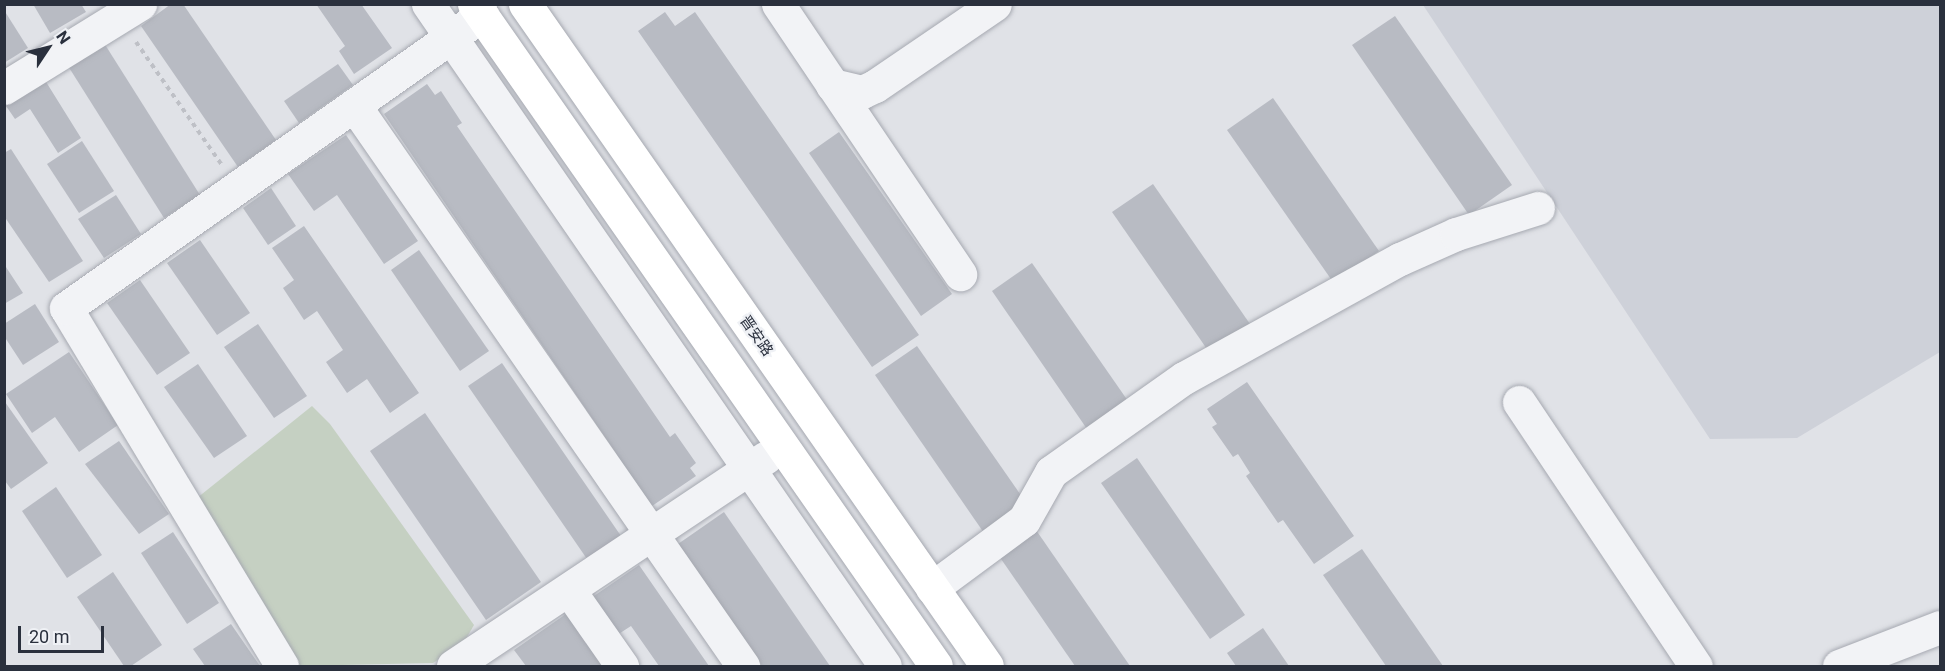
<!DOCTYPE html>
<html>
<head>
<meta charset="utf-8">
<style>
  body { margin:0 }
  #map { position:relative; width:1945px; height:671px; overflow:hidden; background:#e0e2e7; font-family:Roboto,"Noto Sans SC",sans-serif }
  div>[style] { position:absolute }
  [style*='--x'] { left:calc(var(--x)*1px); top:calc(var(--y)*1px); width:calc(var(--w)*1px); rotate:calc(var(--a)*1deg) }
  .built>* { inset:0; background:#ced1d9 }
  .green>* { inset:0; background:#c5d0c2 }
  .building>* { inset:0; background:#b8bbc3 }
  .path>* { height:4px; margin-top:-2px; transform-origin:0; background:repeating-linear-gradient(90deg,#bec0c6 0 4.5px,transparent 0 9px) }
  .roads { filter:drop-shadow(0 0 2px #a6a9b1) drop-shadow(0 0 2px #a6a9b1) }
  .minor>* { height:33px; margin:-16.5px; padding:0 16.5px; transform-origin:16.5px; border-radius:16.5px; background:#f2f3f6 }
  .major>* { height:33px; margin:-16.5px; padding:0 16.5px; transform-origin:16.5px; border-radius:16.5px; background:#fff }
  span { translate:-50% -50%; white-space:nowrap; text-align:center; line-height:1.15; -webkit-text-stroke:4.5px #eff1f5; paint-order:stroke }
  .street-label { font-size:15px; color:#2a303d }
  .frame { position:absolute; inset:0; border:6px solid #2a303d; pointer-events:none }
  .north { position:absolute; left:18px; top:18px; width:60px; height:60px; -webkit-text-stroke:4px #eff1f5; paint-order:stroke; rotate:55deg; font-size:16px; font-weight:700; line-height:24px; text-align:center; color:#2a303d }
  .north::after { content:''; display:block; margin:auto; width:21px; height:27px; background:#2a303d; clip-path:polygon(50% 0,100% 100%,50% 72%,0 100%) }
  .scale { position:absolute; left:18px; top:626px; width:86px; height:27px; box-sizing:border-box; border:3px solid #2a303d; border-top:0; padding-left:8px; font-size:18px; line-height:21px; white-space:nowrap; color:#2a303d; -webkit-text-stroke:4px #eff1f5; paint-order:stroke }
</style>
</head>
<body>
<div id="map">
  <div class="built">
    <div style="clip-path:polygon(1423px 5px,1940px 5px,1940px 352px,1797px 438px,1710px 439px)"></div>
  </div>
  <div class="green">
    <div style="clip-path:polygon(312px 406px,330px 424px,474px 625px,463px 644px,433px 663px,296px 666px,197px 498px)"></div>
  </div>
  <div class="building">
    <div style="clip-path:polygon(33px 4px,81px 4px,86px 12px,50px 33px)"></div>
    <div style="clip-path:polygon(171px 4px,183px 4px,276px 140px,238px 167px,141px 26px)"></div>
    <div style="clip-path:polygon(316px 4px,361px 4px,392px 48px,354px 74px,339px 51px,345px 46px)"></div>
    <div style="clip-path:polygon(4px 10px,28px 48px,4px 63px)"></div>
    <div style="clip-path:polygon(665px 12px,675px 26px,695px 12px,919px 335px,872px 367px,638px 31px)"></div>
    <div style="clip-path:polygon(1395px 16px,1512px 185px,1469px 215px,1352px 45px)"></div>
    <div style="clip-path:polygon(104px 43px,200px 195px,164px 218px,68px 66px)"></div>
    <div style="clip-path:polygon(338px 64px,353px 85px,299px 123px,284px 101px)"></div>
    <div style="clip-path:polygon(43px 77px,81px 138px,58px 153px,30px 109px,15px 119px,4px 103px)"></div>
    <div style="clip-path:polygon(427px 84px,435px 95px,441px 91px,462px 123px,457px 126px,670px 437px,675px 433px,696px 463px,690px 468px,696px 476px,652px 506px,384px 114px)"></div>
    <div style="clip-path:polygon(1273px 98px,1379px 251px,1333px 282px,1227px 130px)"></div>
    <div style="clip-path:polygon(839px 132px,952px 294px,921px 316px,809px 153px)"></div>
    <div style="clip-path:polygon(346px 135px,418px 241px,384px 264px,337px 195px,314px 211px,288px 174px)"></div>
    <div style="clip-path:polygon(82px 141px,114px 191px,79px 213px,47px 164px)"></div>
    <div style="clip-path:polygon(11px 149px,83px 261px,49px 282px,4px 216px,4px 153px)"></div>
    <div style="clip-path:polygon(1153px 184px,1250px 324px,1209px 352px,1112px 212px)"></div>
    <div style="clip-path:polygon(271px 188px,296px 226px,268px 245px,243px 208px)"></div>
    <div style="clip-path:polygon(116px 195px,141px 234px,104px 258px,78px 219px)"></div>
    <div style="clip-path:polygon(304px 226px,419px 393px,390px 413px,367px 379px,347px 393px,326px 362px,343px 350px,317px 311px,304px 320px,283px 288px,294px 280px,272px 248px)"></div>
    <div style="clip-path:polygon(200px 240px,250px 313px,217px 335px,167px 263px)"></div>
    <div style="clip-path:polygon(419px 250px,489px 351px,460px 371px,391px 270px)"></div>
    <div style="clip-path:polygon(1032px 263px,1128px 401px,1087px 429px,992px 291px)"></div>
    <div style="clip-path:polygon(4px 264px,23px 293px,4px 304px)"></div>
    <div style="clip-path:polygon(140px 280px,190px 353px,157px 375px,107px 303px)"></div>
    <div style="clip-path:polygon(35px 304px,59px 342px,23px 365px,4px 336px,4px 324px)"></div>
    <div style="clip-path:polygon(258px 324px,307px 396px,274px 418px,224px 347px)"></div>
    <div style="clip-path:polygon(917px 346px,1027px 504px,984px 533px,875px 375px)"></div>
    <div style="clip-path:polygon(69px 352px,118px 425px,79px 452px,55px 417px,32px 433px,6px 394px)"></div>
    <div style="clip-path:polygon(502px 363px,621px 536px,587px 559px,468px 386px)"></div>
    <div style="clip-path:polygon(198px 364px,247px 436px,214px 458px,164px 387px)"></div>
    <div style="clip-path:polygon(1247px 382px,1354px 536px,1314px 564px,1283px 520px,1278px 523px,1246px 476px,1250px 473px,1238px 454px,1233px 457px,1212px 427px,1217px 424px,1207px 409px)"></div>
    <div style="clip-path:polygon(5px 402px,48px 463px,11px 489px,5px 481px)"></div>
    <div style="clip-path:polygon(425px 413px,541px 582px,486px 620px,370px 451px)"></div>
    <div style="clip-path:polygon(119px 441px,169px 514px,139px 534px,85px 464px)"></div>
    <div style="clip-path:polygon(1137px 458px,1245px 615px,1210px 639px,1101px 483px)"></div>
    <div style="clip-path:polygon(56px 487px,102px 555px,67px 578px,22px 511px)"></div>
    <div style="clip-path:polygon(724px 512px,830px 666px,762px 666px,678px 544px)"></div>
    <div style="clip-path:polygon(1036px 530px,1130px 666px,1075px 666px,999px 556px)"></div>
    <div style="clip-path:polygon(173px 532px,219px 603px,187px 624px,141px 553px)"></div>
    <div style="clip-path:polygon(1362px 549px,1443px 666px,1386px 666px,1323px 575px)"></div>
    <div style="clip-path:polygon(639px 565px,709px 666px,659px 666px,631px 626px,617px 635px,591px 598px)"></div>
    <div style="clip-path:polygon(113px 572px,162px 645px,131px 666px,124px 666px,77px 597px)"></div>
    <div style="clip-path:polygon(566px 614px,602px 666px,526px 666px,514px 650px)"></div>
    <div style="clip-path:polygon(231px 624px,260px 666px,205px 666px,193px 649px)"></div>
    <div style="clip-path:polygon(1263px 628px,1289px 666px,1236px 666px,1227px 653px)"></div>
  </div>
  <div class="path">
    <div style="--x:136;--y:42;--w:149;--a:55.1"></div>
  </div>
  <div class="roads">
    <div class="minor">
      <div style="--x:428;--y:4;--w:804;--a:55.38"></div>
      <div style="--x:778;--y:4;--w:326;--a:56"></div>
      <div style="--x:832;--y:85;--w:31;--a:13"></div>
      <div style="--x:862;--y:92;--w:14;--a:-25"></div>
      <div style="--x:875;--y:86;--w:145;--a:-34.3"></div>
      <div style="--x:4;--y:88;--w:160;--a:-31.7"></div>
      <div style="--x:354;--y:105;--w:683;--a:55.26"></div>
      <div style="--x:1519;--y:402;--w:318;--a:56.2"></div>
      <div style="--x:932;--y:588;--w:114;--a:-36.5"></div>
      <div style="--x:1024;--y:520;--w:55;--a:-60.6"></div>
      <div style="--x:1051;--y:472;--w:163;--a:-35.3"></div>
      <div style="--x:1184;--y:378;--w:247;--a:-28.9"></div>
      <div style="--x:1400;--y:259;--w:61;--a:-24.1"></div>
      <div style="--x:1456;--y:234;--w:86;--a:-17.6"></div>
      <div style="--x:569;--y:590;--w:93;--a:55.1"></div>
      <div style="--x:282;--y:666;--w:418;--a:-121.1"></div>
      <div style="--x:66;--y:308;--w:509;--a:-35.16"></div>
      <div style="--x:453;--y:666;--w:376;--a:-33.7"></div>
      <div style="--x:1839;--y:666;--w:108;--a:-21.1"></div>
    </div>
    <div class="major">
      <div style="--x:474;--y:4;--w:807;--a:55.09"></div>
      <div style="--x:525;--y:4;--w:807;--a:55.09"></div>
    </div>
  </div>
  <div class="street-label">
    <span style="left:756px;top:336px;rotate:55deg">晋安路</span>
  </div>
  <div class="frame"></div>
  <div class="north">N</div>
  <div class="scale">20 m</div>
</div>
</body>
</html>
